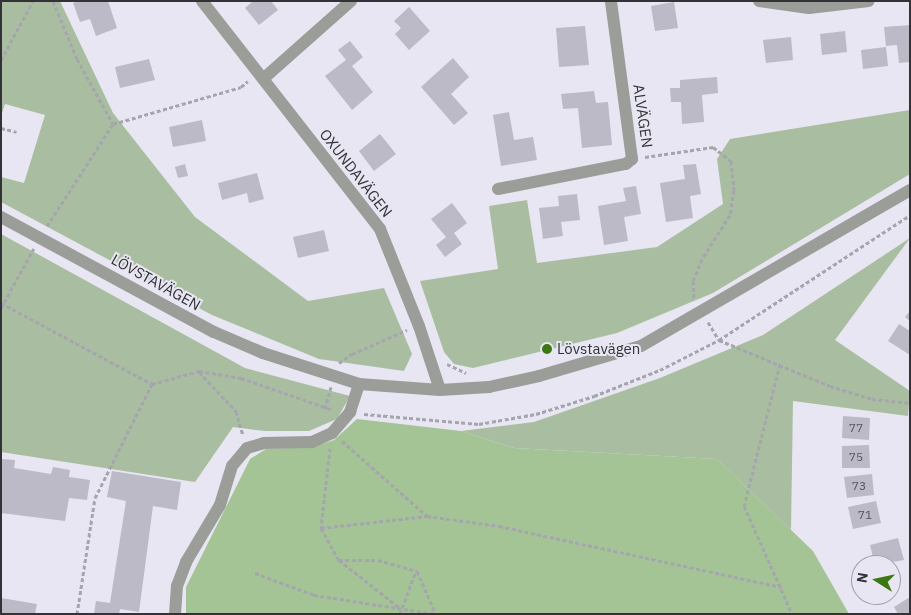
<!DOCTYPE html>
<html>
<head>
<meta charset="utf-8">
<style>
  body { margin:0 }
  #map { position:relative; width:911px; height:615px; overflow:hidden; background:#e7e6f2; font-family:"IBM Plex Sans",sans-serif }
  div>[style] { position:absolute }
  [style*='--x'] { left:calc(var(--x)*1px); top:calc(var(--y)*1px); width:calc(var(--w)*1px); rotate:calc(var(--a)*1deg) }
  .green>* { inset:0; background:#a9bea0 }
  .forest>* { inset:0; background:#a4c496 }
  .building>* { inset:0; background:#bbbac6 }
  .path>* { height:3px; margin-top:-1.5px; transform-origin:0; background:repeating-linear-gradient(90deg,#a5a5ae 0 4px,transparent 0 6.5px) }
  .minor>* { height:12px; margin:-6px; padding:0 6px; transform-origin:6px; border-radius:6px; background:#9a9d98 }
  .tertiary>* { height:12px; margin:-6px; padding:0 6px; transform-origin:6px; border-radius:6px; background:#9a9d98 }
  .dots>* { width:14px; height:14px; translate:-50% -50%; box-sizing:border-box; border:2px solid #e7e6f2; border-radius:50% }
  span { translate:-50% -50%; white-space:nowrap; text-align:center; line-height:1.15; -webkit-text-stroke:4px #e7e6f2; paint-order:stroke }
  .number-label { font-size:12px; color:#54545b }
  .number-label span { -webkit-text-stroke-width:0 }
  .street-label { font-size:15px; color:#323237 }
  .poi-label { font-size:15px; color:#323237 }
  .left { translate:0 -50%; text-align:left }
  .frame { position:absolute; inset:0; border:2px solid #323237; pointer-events:none }
  .north { position:absolute; left:851px; top:555px; width:50px; height:50px; box-sizing:border-box; background:#e7e6f2; border:1px solid #9f9ea7; border-radius:50%; rotate:280deg; font-size:14px; font-weight:700; line-height:20px; text-align:center; color:#323237 }
  .north::after { content:''; display:block; margin:auto; width:18px; height:22px; background:#3b7812; clip-path:polygon(50% 0,100% 100%,50% 72%,0 100%) }
</style>
</head>
<body>
<div id="map">
  <div class="green">
    <div style="clip-path:polygon(1px 1px,60px 1px,113px 113px,195px 217px,308px 301px,384px 288px,412px 354px,404px 371px,319px 359px,212px 315px,1px 202px,1px 177px,24px 183px,45px 115px,5px 104px,1px 116px)"></div>
    <div style="clip-path:polygon(910px 110px,910px 174px,713px 293px,617px 333px,473px 368px,454px 364px,444px 352px,420px 281px,498px 269px,489px 206px,527px 200px,537px 263px,657px 247px,723px 204px,717px 159px,730px 139px)"></div>
    <div style="clip-path:polygon(1px 234px,245px 368px,350px 396px,337px 419px,309px 431px,265px 431px,233px 427px,195px 482px,1px 452px)"></div>
    <div style="clip-path:polygon(910px 238px,835px 340px,910px 391px,908px 416px,793px 401px,791px 530px,717px 459px,514px 448px,461px 431px,534px 422px,660px 378px,763px 335px)"></div>
  </div>
  <div class="forest">
    <div style="clip-path:polygon(357px 419px,461px 431px,514px 448px,717px 459px,813px 551px,849px 614px,186px 614px,186px 587px,250px 459px,266px 449px,313px 447px,334px 440px)"></div>
  </div>
  <div class="building">
    <div style="clip-path:polygon(77px 1px,108px 1px,117px 28px,96px 36px,90px 19px,80px 22px,73px 3px)"></div>
    <div style="clip-path:polygon(253px 1px,271px 1px,278px 10px,259px 25px,245px 8px)"></div>
    <div style="clip-path:polygon(674px 2px,678px 28px,655px 31px,651px 6px)"></div>
    <div style="clip-path:polygon(409px 7px,430px 31px,409px 50px,395px 34px,401px 28px,394px 21px)"></div>
    <div style="clip-path:polygon(910px 25px,910px 62px,899px 63px,897px 45px,886px 46px,884px 27px)"></div>
    <div style="clip-path:polygon(585px 26px,589px 65px,559px 67px,556px 28px)"></div>
    <div style="clip-path:polygon(845px 31px,847px 52px,822px 55px,820px 34px)"></div>
    <div style="clip-path:polygon(791px 37px,793px 60px,766px 63px,763px 40px)"></div>
    <div style="clip-path:polygon(350px 41px,363px 57px,352px 66px,373px 92px,352px 110px,325px 76px,346px 60px,338px 50px)"></div>
    <div style="clip-path:polygon(886px 47px,888px 66px,863px 69px,861px 50px)"></div>
    <div style="clip-path:polygon(453px 58px,469px 77px,451px 94px,468px 113px,454px 125px,421px 87px)"></div>
    <div style="clip-path:polygon(149px 59px,155px 80px,120px 88px,115px 67px)"></div>
    <div style="clip-path:polygon(717px 77px,718px 93px,702px 95px,704px 122px,682px 124px,681px 102px,671px 102px,670px 88px,680px 88px,680px 80px)"></div>
    <div style="clip-path:polygon(594px 91px,596px 103px,608px 102px,612px 145px,582px 148px,578px 108px,563px 109px,561px 94px)"></div>
    <div style="clip-path:polygon(509px 112px,514px 140px,533px 137px,537px 160px,501px 166px,493px 115px)"></div>
    <div style="clip-path:polygon(202px 120px,206px 141px,173px 147px,169px 127px)"></div>
    <div style="clip-path:polygon(380px 134px,396px 154px,374px 171px,359px 151px)"></div>
    <div style="clip-path:polygon(185px 164px,188px 176px,178px 178px,175px 167px)"></div>
    <div style="clip-path:polygon(696px 164px,701px 194px,690px 196px,693px 218px,666px 222px,660px 183px,685px 179px,683px 165px)"></div>
    <div style="clip-path:polygon(257px 173px,264px 199px,249px 203px,247px 193px,222px 200px,218px 183px)"></div>
    <div style="clip-path:polygon(636px 186px,641px 214px,624px 217px,628px 241px,604px 245px,598px 206px,626px 201px,623px 188px)"></div>
    <div style="clip-path:polygon(577px 194px,580px 220px,561px 222px,563px 236px,543px 239px,539px 208px,559px 206px,558px 196px)"></div>
    <div style="clip-path:polygon(452px 203px,467px 223px,454px 233px,462px 244px,445px 257px,436px 245px,446px 237px,431px 219px)"></div>
    <div style="clip-path:polygon(324px 230px,329px 251px,298px 258px,293px 237px)"></div>
    <div style="clip-path:polygon(910px 311px,910px 321px,905px 317px)"></div>
    <div style="clip-path:polygon(899px 324px,910px 331px,910px 355px,888px 341px)"></div>
    <div style="clip-path:polygon(843px 416px,870px 418px,869px 440px,842px 438px)"></div>
    <div style="clip-path:polygon(869px 445px,870px 468px,842px 468px,842px 446px)"></div>
    <div style="clip-path:polygon(1px 459px,15px 460px,14px 468px,51px 474px,53px 467px,70px 470px,69px 477px,90px 480px,87px 500px,69px 498px,65px 521px,1px 513px)"></div>
    <div style="clip-path:polygon(112px 471px,181px 482px,177px 510px,153px 506px,139px 612px,120px 609px,119px 614px,94px 614px,96px 601px,110px 603px,126px 501px,107px 497px)"></div>
    <div style="clip-path:polygon(872px 474px,874px 495px,847px 498px,844px 477px)"></div>
    <div style="clip-path:polygon(876px 501px,881px 523px,853px 529px,848px 507px)"></div>
    <div style="clip-path:polygon(898px 538px,904px 560px,875px 565px,870px 545px)"></div>
    <div style="clip-path:polygon(910px 597px,910px 614px,898px 614px,894px 607px)"></div>
    <div style="clip-path:polygon(1px 598px,37px 604px,35px 614px,1px 614px)"></div>
  </div>
  <div class="path">
    <div style="--x:53;--y:1;--w:63;--a:67.5"></div>
    <div style="--x:77;--y:59;--w:74;--a:61"></div>
    <div style="--x:1;--y:60;--w:67;--a:-61.5"></div>
    <div style="--x:1;--y:128;--w:16;--a:14"></div>
    <div style="--x:645;--y:157;--w:69;--a:-8.4"></div>
    <div style="--x:713;--y:147;--w:23;--a:38"></div>
    <div style="--x:731;--y:161;--w:29;--a:84"></div>
    <div style="--x:734;--y:190;--w:25;--a:99"></div>
    <div style="--x:730;--y:215;--w:52;--a:122.5"></div>
    <div style="--x:702;--y:259;--w:24;--a:112"></div>
    <div style="--x:693;--y:281;--w:19;--a:87"></div>
    <div style="--x:47;--y:226;--w:121;--a:-57.1"></div>
    <div style="--x:113;--y:124;--w:133;--a:-16.1"></div>
    <div style="--x:241;--y:87;--w:9;--a:-41"></div>
    <div style="--x:1;--y:303;--w:171;--a:28.2"></div>
    <div style="--x:152;--y:384;--w:49;--a:-15.5"></div>
    <div style="--x:199;--y:371;--w:43;--a:9.5"></div>
    <div style="--x:241;--y:378;--w:97;--a:19.2"></div>
    <div style="--x:1;--y:308;--w:68;--a:-61.2"></div>
    <div style="--x:708;--y:322;--w:21;--a:59"></div>
    <div style="--x:719;--y:340;--w:120;--a:22.5"></div>
    <div style="--x:830;--y:386;--w:44;--a:17.2"></div>
    <div style="--x:872;--y:399;--w:38;--a:6"></div>
    <div style="--x:339;--y:363;--w:16;--a:-35"></div>
    <div style="--x:352;--y:354;--w:60;--a:-23.6"></div>
    <div style="--x:447;--y:364;--w:21;--a:25"></div>
    <div style="--x:780;--y:364;--w:146;--a:104.2"></div>
    <div style="--x:744;--y:506;--w:118;--a:66"></div>
    <div style="--x:199;--y:372;--w:54;--a:46.5"></div>
    <div style="--x:236;--y:411;--w:25;--a:74"></div>
    <div style="--x:325;--y:409;--w:23;--a:-75"></div>
    <div style="--x:364;--y:414;--w:115;--a:5"></div>
    <div style="--x:479;--y:424;--w:58;--a:-10"></div>
    <div style="--x:536;--y:414;--w:61;--a:-17.2"></div>
    <div style="--x:594;--y:396;--w:71;--a:-21.5"></div>
    <div style="--x:660;--y:370;--w:66;--a:-27"></div>
    <div style="--x:719;--y:340;--w:228;--a:-33.2"></div>
    <div style="--x:342;--y:441;--w:113;--a:41.4"></div>
    <div style="--x:427;--y:516;--w:73;--a:7.9"></div>
    <div style="--x:499;--y:526;--w:289;--a:12.2"></div>
    <div style="--x:330;--y:448;--w:81;--a:96.4"></div>
    <div style="--x:321;--y:528;--w:107;--a:-6.5"></div>
    <div style="--x:321;--y:528;--w:37;--a:61"></div>
    <div style="--x:339;--y:560;--w:78;--a:38.2"></div>
    <div style="--x:339;--y:560;--w:39;--a:0"></div>
    <div style="--x:378;--y:560;--w:41;--a:15.8"></div>
    <div style="--x:417;--y:571;--w:46;--a:66.8"></div>
    <div style="--x:255;--y:573;--w:63;--a:20.4"></div>
    <div style="--x:314;--y:595;--w:123;--a:8.9"></div>
    <div style="--x:77;--y:614;--w:117;--a:-81.2"></div>
    <div style="--x:95;--y:498;--w:127;--a:-63.4"></div>
    <div style="--x:400;--y:614;--w:46;--a:-69.6"></div>
  </div>
  <div class="minor">
    <div style="--x:202;--y:1;--w:289;--a:52"></div>
    <div style="--x:380;--y:229;--w:105;--a:68.1"></div>
    <div style="--x:419;--y:326;--w:67;--a:71.8"></div>
    <div style="--x:759;--y:1;--w:50;--a:8"></div>
    <div style="--x:809;--y:8;--w:60;--a:-6.7"></div>
    <div style="--x:263;--y:79;--w:118;--a:-41.6"></div>
    <div style="--x:498;--y:189;--w:130;--a:-11.1"></div>
    <div style="--x:626;--y:164;--w:8;--a:-40"></div>
    <div style="--x:632;--y:159;--w:159;--a:-97.6"></div>
    <div style="--x:175;--y:614;--w:28;--a:-86"></div>
    <div style="--x:177;--y:586;--w:26;--a:-69"></div>
    <div style="--x:186;--y:562;--w:66;--a:-59.2"></div>
    <div style="--x:220;--y:505;--w:41;--a:-72.9"></div>
    <div style="--x:232;--y:466;--w:23;--a:-50"></div>
    <div style="--x:247;--y:448;--w:18;--a:-16"></div>
    <div style="--x:264;--y:443;--w:48;--a:-1.2"></div>
    <div style="--x:312;--y:442;--w:22;--a:-24"></div>
    <div style="--x:332;--y:433;--w:28;--a:-49"></div>
    <div style="--x:350;--y:412;--w:29;--a:-72"></div>
  </div>
  <div class="tertiary">
    <div style="--x:1;--y:217;--w:242;--a:28.4"></div>
    <div style="--x:214;--y:332;--w:53;--a:23.2"></div>
    <div style="--x:263;--y:353;--w:101;--a:17.9"></div>
    <div style="--x:359;--y:384;--w:81;--a:4.2"></div>
    <div style="--x:440;--y:390;--w:49;--a:-3.5"></div>
    <div style="--x:489;--y:387;--w:51;--a:-12.4"></div>
    <div style="--x:539;--y:376;--w:106;--a:-16.4"></div>
    <div style="--x:641;--y:346;--w:311;--a:-30.1"></div>
  </div>
  <div class="dots">
    <div style="left:547px;top:349px;background:#3b7812"></div>
  </div>
  <div class="number-label">
    <span style="left:856px;top:428px">77</span>
    <span style="left:856px;top:457px">75</span>
    <span style="left:859px;top:486px">73</span>
    <span style="left:865px;top:515px">71</span>
  </div>
  <div class="street-label">
    <span style="left:643px;top:116px;rotate:82deg">ALVÄGEN</span>
    <span style="left:356px;top:173px;rotate:52deg">OXUNDAVÄGEN</span>
    <span style="left:156px;top:282px;rotate:29deg">LÖVSTAVÄGEN</span>
  </div>
  <div class="poi-label">
    <span class="left" style="left:557px;top:349px">Lövstavägen</span>
  </div>
  <div class="frame"></div>
  <div class="north">N</div>
</div>
</body>
</html>
